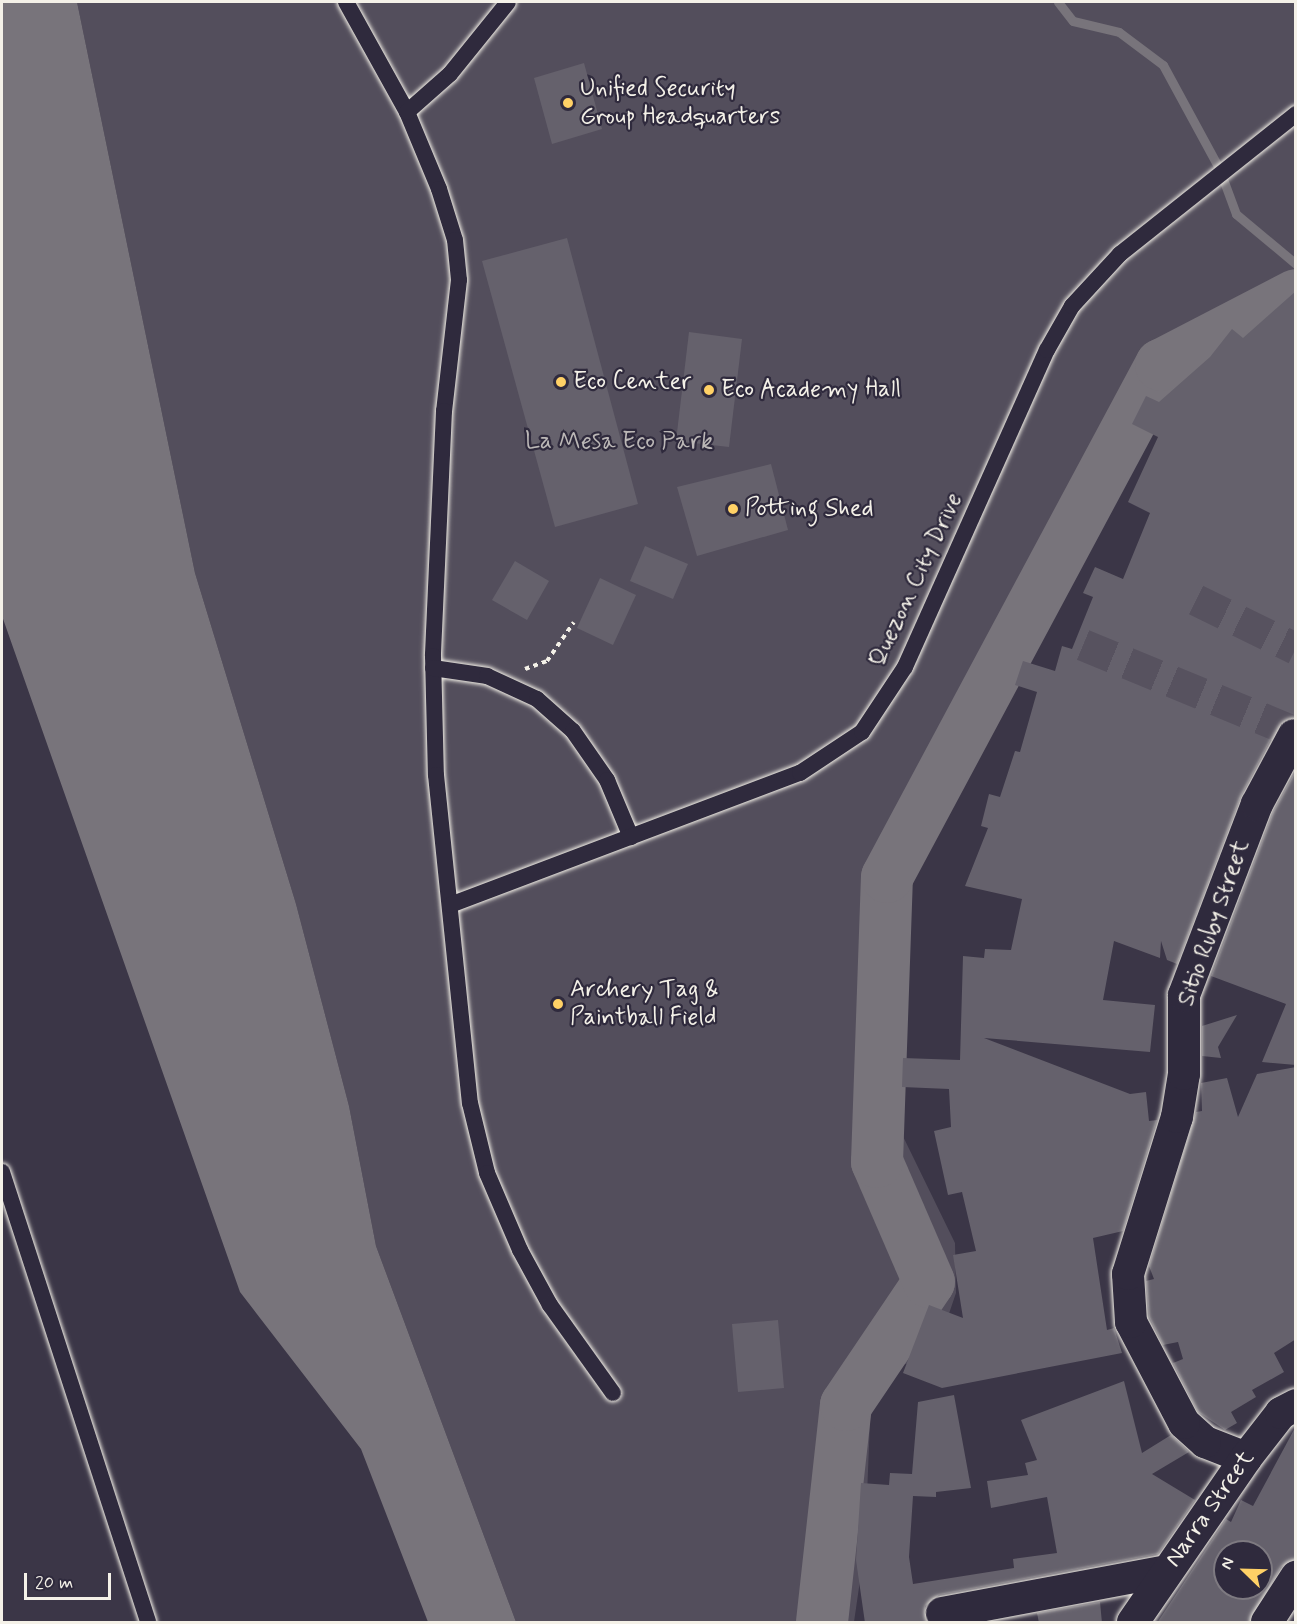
<!DOCTYPE html>
<html>
<head>
<meta charset="utf-8">
<style>
  body { margin:0 }
  #map { position:relative; width:1297px; height:1624px; overflow:hidden; background:#3b3647; font-family:Mynerve,sans-serif }
  div>[style] { position:absolute }
  [style*='--x'] { left:calc(var(--x)*1px); top:calc(var(--y)*1px); width:calc(var(--w)*1px); rotate:calc(var(--a)*1deg) }
  .green>* { inset:0; background:#534e5c }
  .water>* { inset:0; background:#78747b }
  .stream>* { height:9px; margin:-4.5px; padding:0 4.5px; transform-origin:4.5px; border-radius:4.5px; background:#78747b }
  .river>* { height:52px; margin:-26px; padding:0 26px; transform-origin:26px; border-radius:26px; background:#78747b }
  .building>* { inset:0; background:#65616c }
  .street-tunnel>* { height:32px; margin-top:-16px; transform-origin:0; background:repeating-linear-gradient(90deg,#57525f 0 32px,transparent 0 48px) }
  .path>* { height:4px; margin-top:-2px; transform-origin:0; background:repeating-linear-gradient(90deg,#f4f1e8 0 4.5px,transparent 0 9px) }
  .roads { filter:drop-shadow(0 0 2px #f4f1e8) drop-shadow(0 0 2px #f4f1e8) }
  .lane>* { height:16px; margin:-8px; padding:0 8px; transform-origin:8px; border-radius:8px; background:#2f2a3d }
  .street>* { height:32px; margin:-16px; padding:0 16px; transform-origin:16px; border-radius:16px; background:#2f2a3d }
  .dots>* { width:16px; height:16px; translate:-50% -50%; box-sizing:border-box; border:3px solid #2f2a3d; border-radius:50% }
  span { translate:-50% -50%; white-space:nowrap; text-align:center; line-height:1.15; -webkit-text-stroke:4.5px #2f2a3d; paint-order:stroke }
  .poi-label { font-size:24px; color:#f4f1e8 }
  .left { translate:0 -50%; text-align:left }
  .park-label { font-size:24px; color:#bcb8b7 }
  .street-label { font-size:24px; color:#f4f1e8 }
  .frame { position:absolute; inset:0; border:3px solid #f4f1e8; pointer-events:none }
  .north { position:absolute; left:1213px; top:1540px; width:60px; height:60px; box-sizing:border-box; background:#2f2a3d; border:2px solid #7e7a81; border-radius:50%; rotate:293deg; font-size:16px; font-weight:700; line-height:24px; text-align:center; color:#f4f1e8 }
  .north::after { content:''; display:block; margin:auto; width:21px; height:27px; background:#ffd166; clip-path:polygon(50% 0,100% 100%,50% 72%,0 100%) }
  .scale { position:absolute; left:24px; top:1573px; width:87px; height:27px; box-sizing:border-box; border:3px solid #f4f1e8; border-top:0; padding-left:8px; font-size:18px; line-height:21px; white-space:nowrap; color:#f4f1e8; -webkit-text-stroke:4px #2f2a3d; paint-order:stroke }
</style>
</head>
<body>
<div id="map">
  <div class="green">
    <div style="clip-path:polygon(77px 2px,1295px 2px,1295px 295px,1161px 365px,887px 877px,906px 1002px,896px 1122px,955px 1243px,956px 1293px,934px 1358px,872px 1371px,865px 1546px,854px 1622px,516px 1622px,376px 1246px,349px 1106px,296px 904px,195px 573px)"></div>
  </div>
  <div class="water">
    <div style="clip-path:polygon(2px 2px,77px 2px,195px 573px,296px 904px,349px 1106px,376px 1246px,516px 1622px,428px 1622px,361px 1449px,240px 1292px,2px 616px)"></div>
  </div>
  <div class="stream">
    <div style="--x:1058;--y:2;--w:24;--a:52"></div>
    <div style="--x:1073;--y:21;--w:47;--a:13.4"></div>
    <div style="--x:1119;--y:32;--w:55;--a:36.9"></div>
    <div style="--x:1163;--y:65;--w:117;--a:61.5"></div>
    <div style="--x:1219;--y:168;--w:49;--a:69.7"></div>
    <div style="--x:1236;--y:214;--w:78;--a:39.8"></div>
  </div>
  <div class="river">
    <div style="--x:822;--y:1622;--w:218;--a:-83.7"></div>
    <div style="--x:846;--y:1405;--w:148;--a:-56"></div>
    <div style="--x:929;--y:1282;--w:131;--a:-113.4"></div>
    <div style="--x:877;--y:1162;--w:285;--a:-88"></div>
    <div style="--x:887;--y:877;--w:581;--a:-61.85"></div>
    <div style="--x:1161;--y:365;--w:152;--a:-27.4"></div>
  </div>
  <div class="building">
    <div style="clip-path:polygon(584px 63px,602px 129px,552px 144px,534px 78px)"></div>
    <div style="clip-path:polygon(567px 238px,638px 504px,555px 527px,482px 261px)"></div>
    <div style="clip-path:polygon(1296px 291px,1296px 717px,1278px 726px,1241px 796px,1177px 964px,1167px 960px,1161px 941px,1160px 958px,1114px 941px,1103px 1000px,1155px 1005px,1150px 1052px,984px 1038px,1130px 1094px,1146px 1092px,1149px 1121px,1157px 1120px,1123px 1231px,1093px 1238px,1107px 1330px,1114px 1328px,1122px 1353px,942px 1388px,903px 1373px,929px 1305px,963px 1318px,953px 1255px,976px 1251px,962px 1192px,948px 1195px,934px 1131px,951px 1127px,949px 1089px,902px 1087px,903px 1058px,960px 1060px,963px 956px,984px 958px,985px 949px,1011px 950px,1022px 899px,965px 886px,988px 828px,981px 826px,989px 794px,1000px 797px,1015px 751px,1020px 752px,1037px 692px,1015px 685px,1023px 661px,1055px 671px,1062px 646px,1072px 649px,1093px 597px,1083px 593px,1095px 567px,1123px 579px,1150px 513px,1128px 502px,1158px 437px,1132px 424px,1146px 396px,1159px 402px,1210px 357px,1232px 329px,1243px 338px)"></div>
    <div style="clip-path:polygon(689px 332px,742px 339px,729px 447px,676px 441px)"></div>
    <div style="clip-path:polygon(771px 464px,788px 530px,697px 556px,677px 487px)"></div>
    <div style="clip-path:polygon(645px 546px,688px 564px,673px 599px,630px 581px)"></div>
    <div style="clip-path:polygon(515px 561px,549px 581px,527px 620px,492px 600px)"></div>
    <div style="clip-path:polygon(600px 578px,636px 595px,613px 645px,577px 628px)"></div>
    <div style="clip-path:polygon(1296px 770px,1296px 1065px,1262px 1062px,1286px 1004px,1211px 976px,1273px 812px)"></div>
    <div style="clip-path:polygon(1237px 1015px,1218px 1047px,1221px 1058px,1202px 1056px,1202px 1026px)"></div>
    <div style="clip-path:polygon(1296px 1067px,1296px 1339px,1274px 1353px,1284px 1372px,1252px 1390px,1256px 1397px,1231px 1412px,1237px 1423px,1225px 1430px,1198px 1412px,1173px 1363px,1183px 1359px,1178px 1342px,1163px 1345px,1149px 1317px,1146px 1281px,1154px 1279px,1149px 1266px,1196px 1112px,1202px 1111px,1201px 1083px,1227px 1078px,1238px 1117px,1257px 1074px)"></div>
    <div style="clip-path:polygon(778px 1320px,784px 1388px,738px 1392px,732px 1324px)"></div>
    <div style="clip-path:polygon(1124px 1381px,1142px 1453px,1171px 1435px,1189px 1452px,1152px 1474px,1195px 1500px,1158px 1554px,939px 1595px,925px 1606px,927px 1623px,865px 1623px,856px 1560px,861px 1483px,889px 1485px,890px 1473px,912px 1474px,918px 1402px,954px 1395px,971px 1488px,936px 1492px,936px 1497px,913px 1496px,909px 1557px,913px 1584px,1014px 1568px,1013px 1559px,1057px 1553px,1047px 1497px,991px 1508px,987px 1481px,1028px 1475px,1025px 1463px,1037px 1460px,1021px 1420px)"></div>
    <div style="clip-path:polygon(evenodd,1296px 1426px,1296px 1559px,1281px 1567px,1249px 1623px,1157px 1623px,1226px 1519px,1231px 1522px,1241px 1500px,1253px 1506px,1296px 1426px,1225px 1552px,1261px 1552px,1261px 1588px,1225px 1588px,1225px 1552px)"></div>
    <div style="clip-path:polygon(1100px 1602px,1102px 1623px,1039px 1623px,1037px 1613px)"></div>
  </div>
  <div class="street-tunnel">
    <div style="--x:1196;--y:600;--w:111;--a:26.1"></div>
    <div style="--x:1083;--y:645;--w:230;--a:22.4"></div>
  </div>
  <div class="path">
    <div style="--x:525;--y:669;--w:23;--a:-20"></div>
    <div style="--x:547;--y:661;--w:47;--a:-55.3"></div>
  </div>
  <div class="roads">
    <div class="lane">
      <div style="--x:346;--y:2;--w:126;--a:61"></div>
      <div style="--x:407;--y:112;--w:83;--a:67.4"></div>
      <div style="--x:439;--y:189;--w:53;--a:72.6"></div>
      <div style="--x:455;--y:240;--w:40;--a:84.3"></div>
      <div style="--x:459;--y:280;--w:132;--a:96.5"></div>
      <div style="--x:444;--y:411;--w:245;--a:92.6"></div>
      <div style="--x:433;--y:656;--w:119;--a:88.6"></div>
      <div style="--x:436;--y:775;--w:330;--a:84.1"></div>
      <div style="--x:470;--y:1103;--w:72;--a:76.3"></div>
      <div style="--x:487;--y:1173;--w:84;--a:66.8"></div>
      <div style="--x:520;--y:1250;--w:63;--a:61.4"></div>
      <div style="--x:550;--y:1305;--w:108;--a:54.4"></div>
      <div style="--x:407;--y:112;--w:57;--a:-41.5"></div>
      <div style="--x:450;--y:74;--w:92;--a:-51.1"></div>
      <div style="--x:433;--y:668;--w:55;--a:8.4"></div>
      <div style="--x:487;--y:676;--w:55;--a:24.7"></div>
      <div style="--x:537;--y:699;--w:48;--a:41.6"></div>
      <div style="--x:573;--y:731;--w:60;--a:55.2"></div>
      <div style="--x:607;--y:780;--w:62;--a:67.2"></div>
      <div style="--x:450;--y:905;--w:374;--a:-20.7"></div>
      <div style="--x:800;--y:773;--w:74;--a:-33.5"></div>
      <div style="--x:862;--y:732;--w:78;--a:-56.5"></div>
      <div style="--x:905;--y:667;--w:347;--a:-65.9"></div>
      <div style="--x:1047;--y:350;--w:51;--a:-60.4"></div>
      <div style="--x:1072;--y:306;--w:71;--a:-47.3"></div>
      <div style="--x:1120;--y:254;--w:225;--a:-38.5"></div>
      <div style="--x:2;--y:1172;--w:473;--a:72"></div>
    </div>
    <div class="street">
      <div style="--x:1246;--y:1458;--w:44;--a:-158.7"></div>
      <div style="--x:1205;--y:1442;--w:28;--a:-138"></div>
      <div style="--x:1184;--y:1423;--w:114;--a:-117.7"></div>
      <div style="--x:1131;--y:1322;--w:48;--a:-93.6"></div>
      <div style="--x:1128;--y:1274;--w:164;--a:-72.7"></div>
      <div style="--x:1177;--y:1117;--w:44;--a:-80.8"></div>
      <div style="--x:1184;--y:1074;--w:79;--a:-90"></div>
      <div style="--x:1184;--y:995;--w:204;--a:-69.1"></div>
      <div style="--x:1257;--y:804;--w:78;--a:-61.8"></div>
      <div style="--x:942;--y:1613;--w:228;--a:-10.6"></div>
      <div style="--x:1133;--y:1622;--w:199;--a:-55.4"></div>
      <div style="--x:1246;--y:1458;--w:57;--a:-52.1"></div>
      <div style="--x:1281;--y:1413;--w:17;--a:-28"></div>
      <div style="--x:1267;--y:1622;--w:54;--a:-57.2"></div>
    </div>
  </div>
  <div class="dots">
    <div style="left:568px;top:103px;background:#ffd166"></div>
    <div style="left:561px;top:382px;background:#ffd166"></div>
    <div style="left:709px;top:390px;background:#ffd166"></div>
    <div style="left:733px;top:509px;background:#ffd166"></div>
    <div style="left:558px;top:1004px;background:#ffd166"></div>
  </div>
  <div class="poi-label">
    <span class="left" style="left:580px;top:103px">Unified Security<br>Group Headquarters</span>
    <span class="left" style="left:573px;top:382px">Eco Center</span>
    <span class="left" style="left:721px;top:390px">Eco Academy Hall</span>
    <span class="left" style="left:745px;top:509px">Potting Shed</span>
    <span class="left" style="left:570px;top:1004px">Archery Tag &amp;<br>Paintball Field</span>
  </div>
  <div class="park-label">
    <span style="left:619px;top:442px">La Mesa Eco Park</span>
  </div>
  <div class="street-label">
    <span style="left:916px;top:580px;rotate:-65deg">Quezon City Drive</span>
    <span style="left:1214px;top:923px;rotate:-71deg">Sitio Ruby Street</span>
    <span style="left:1210px;top:1509px;rotate:-55deg">Narra Street</span>
  </div>
  <div class="frame"></div>
  <div class="north">N</div>
  <div class="scale">20 m</div>
</div>
</body>
</html>
